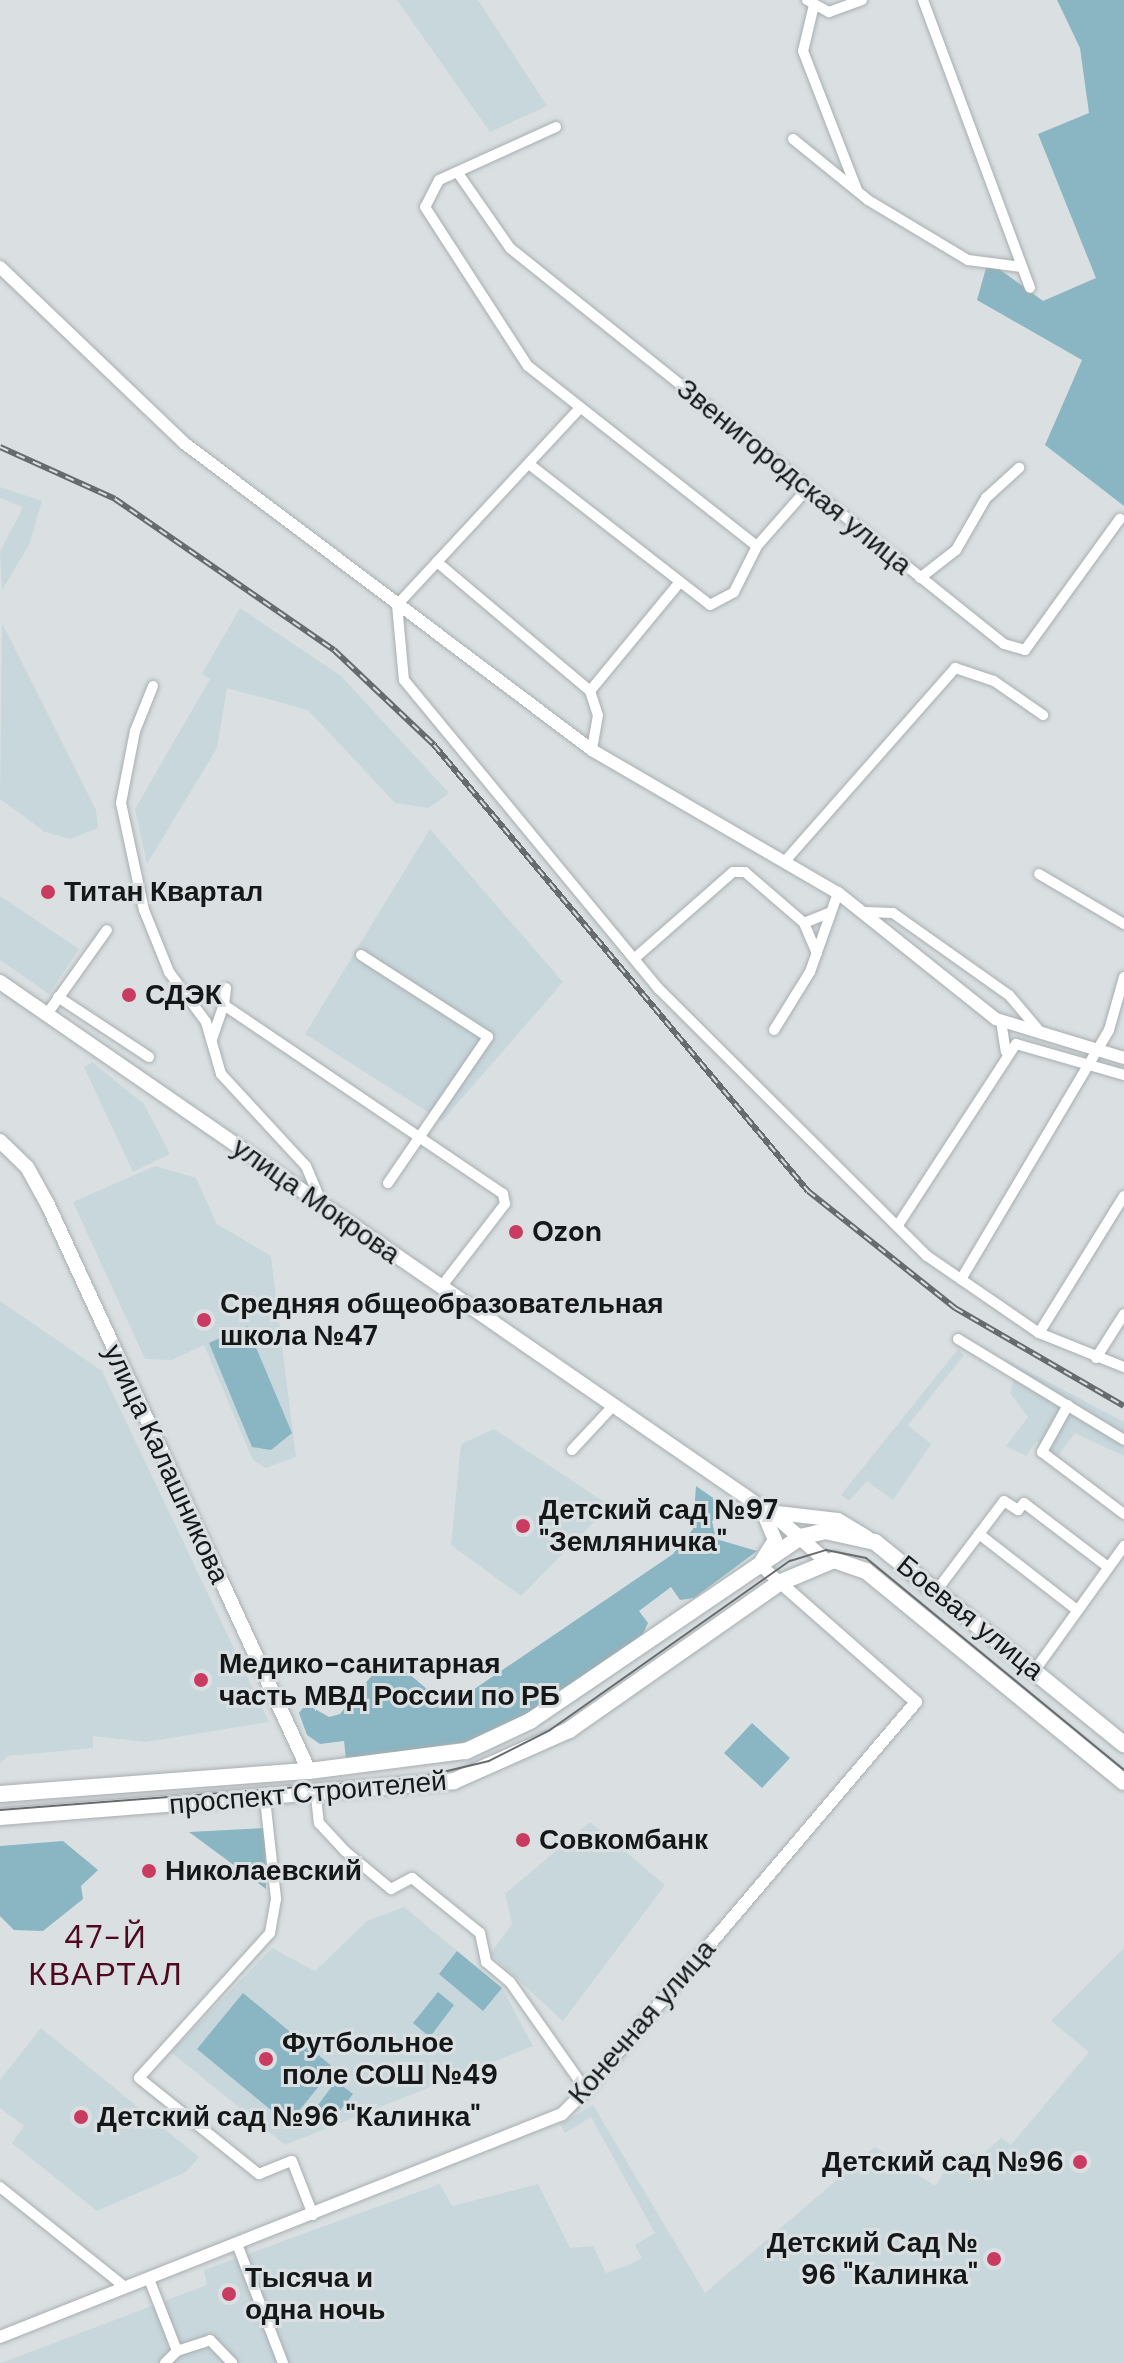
<!DOCTYPE html>
<html>
<head>
<meta charset="utf-8">
<style>
  body { margin:0 }
  #map { position:relative; width:1124px; height:2363px; overflow:hidden; background:#dae0e2; font-family:"DM Sans",sans-serif }
  div>[style] { position:absolute }
  [style*='--x'] { left:calc(var(--x)*1px); top:calc(var(--y)*1px); width:calc(var(--w)*1px); rotate:calc(var(--a)*1deg) }
  .built>* { inset:0; background:#c8d7dc }
  .green>* { inset:0; background:#8ab5c2 }
  .roads { filter:drop-shadow(0 0 2px #a8aeb0) drop-shadow(0 0 2px #a8aeb0) }
  .minor>* { height:10px; margin:-5px; padding:0 5px; transform-origin:5px; border-radius:5px; background:#fff }
  .tertiary>* { height:12px; margin:-6px; padding:0 6px; transform-origin:6px; border-radius:6px; background:#fff }
  .secondary>* { height:14px; margin:-7px; padding:0 7px; transform-origin:7px; border-radius:7px; background:#fff }
  .primary>* { height:16px; margin:-8px; padding:0 8px; transform-origin:8px; border-radius:8px; background:#fff }
  .tram>* { height:2px; margin:-1px; padding:0 1px; transform-origin:1px; border-radius:1px; background:#676b6d }
  .rail>* { height:6px; margin-top:-3px; transform-origin:0; background:repeating-linear-gradient(90deg,#dae0e2 0 9px,#676b6d 0 18px); box-sizing:border-box; border-block:2px solid #676b6d }
  .dots>* { width:22px; height:22px; translate:-50% -50%; box-sizing:border-box; border:4px solid #dae0e2; border-radius:50% }
  span { translate:-50% -50%; white-space:nowrap; text-align:center; line-height:1.15; -webkit-text-stroke:6px #dae0e2; paint-order:stroke }
  .street-label { font-size:28px; color:#151718 }
  .poi-label { font-size:28px; color:#151718; font-weight:700 }
  .left { translate:0 -50%; text-align:left }
  .right { translate:-100% -50%; text-align:right }
  .quarter-label { font-size:32px; color:#4e091e; letter-spacing:2px }
</style>
</head>
<body>
<div id="map">
  <div class="built">
    <div style="clip-path:polygon(397px 0,478px 0,547px 106px,490px 132px)"></div>
    <div style="clip-path:polygon(0 487px,42px 501px,29px 545px,2px 590px,0 552px,23px 507px,0 498px)"></div>
    <div style="clip-path:polygon(240px 608px,341px 676px,449px 793px,429px 808px,395px 803px,308px 710px,227px 688px,217px 748px,147px 864px,135px 809px,210px 679px,202px 674px)"></div>
    <div style="clip-path:polygon(2px 623px,96px 810px,98px 828px,70px 839px,45px 832px,0 799px)"></div>
    <div style="clip-path:polygon(430px 829px,563px 982px,442px 1121px,305px 1034px)"></div>
    <div style="clip-path:polygon(0 896px,79px 949px,49px 994px,0 960px)"></div>
    <div style="clip-path:polygon(92px 1062px,144px 1104px,170px 1154px,133px 1172px,84px 1067px)"></div>
    <div style="clip-path:polygon(155px 1166px,196px 1178px,217px 1224px,271px 1256px,296px 1457px,266px 1468px,253px 1460px,204px 1345px,172px 1360px,145px 1359px,73px 1202px)"></div>
    <div style="clip-path:polygon(0 1301px,102px 1371px,269px 1722px,146px 1742px,93px 1736px,93px 1748px,8px 1756px,0 1763px)"></div>
    <div style="clip-path:polygon(958px 1349px,964px 1355px,908px 1425px,931px 1444px,893px 1500px,867px 1481px,849px 1501px,841px 1495px)"></div>
    <div style="clip-path:polygon(1007px 1360px,1124px 1422px,1124px 1456px,1075px 1433px,1057px 1457px,1037px 1441px,1026px 1456px,1006px 1446px,1028px 1417px,1010px 1393px,1014px 1379px,1001px 1370px)"></div>
    <div style="clip-path:polygon(494px 1429px,610px 1506px,521px 1596px,451px 1545px,461px 1444px)"></div>
    <div style="clip-path:polygon(590px 1822px,665px 1885px,563px 2021px,490px 1954px,512px 1924px,505px 1894px)"></div>
    <div style="clip-path:polygon(404px 1907px,502px 1988px,533px 2046px,285px 2145px,171px 2052px,272px 1948px,315px 1971px,367px 1921px)"></div>
    <div style="clip-path:polygon(1124px 1948px,1124px 2363px,1px 2363px,207px 2285px,204px 2270px,440px 2184px,452px 2206px,538px 2184px,570px 2248px,593px 2246px,606px 2273px,631px 2264px,642px 2258px,635px 2245px,655px 2233px,591px 2117px,565px 2133px,560px 2124px,593px 2105px,705px 2293px,875px 2147px,935px 2186px,957px 2153px,983px 2154px,1001px 2138px,1011px 2145px,1089px 2052px,1051px 2021px)"></div>
    <div style="clip-path:polygon(41px 2028px,199px 2157px,186px 2172px,97px 2211px,12px 2143px,24px 2126px,0 2108px,0 2080px)"></div>
  </div>
  <div class="green">
    <div style="clip-path:polygon(1057px 0,1124px 0,1124px 506px,1045px 445px,1082px 360px,977px 300px,988px 261px,1043px 301px,1096px 278px,1038px 134px,1089px 113px,1080px 48px)"></div>
    <div style="clip-path:polygon(247px 1326px,292px 1433px,271px 1450px,252px 1447px,209px 1343px)"></div>
    <div style="clip-path:polygon(696px 1486px,729px 1509px,712px 1521px,716px 1539px,757px 1551px,694px 1598px,680px 1600px,671px 1587px,639px 1611px,648px 1623px,642px 1636px,524px 1717px,467px 1742px,346px 1759px,344px 1741px,320px 1744px,307px 1735px,299px 1713px,306px 1704px,329px 1717px,340px 1714px,388px 1656px,448px 1707px,673px 1554px,693px 1529px)"></div>
    <div style="clip-path:polygon(752px 1723px,790px 1758px,762px 1788px,724px 1753px)"></div>
    <div style="clip-path:polygon(265px 1828px,266px 1889px,189px 1832px)"></div>
    <div style="clip-path:polygon(63px 1841px,98px 1870px,81px 1886px,83px 1899px,43px 1931px,14px 1930px,0 1916px,0 1846px)"></div>
    <div style="clip-path:polygon(457px 1951px,502px 1988px,483px 2011px,439px 1974px)"></div>
    <div style="clip-path:polygon(438px 1992px,454px 2005px,430px 2037px,413px 2023px)"></div>
    <div style="clip-path:polygon(243px 1993px,334px 2068px,288px 2124px,197px 2049px)"></div>
    <div style="clip-path:polygon(336px 2081px,353px 2094px,328px 2126px,312px 2113px)"></div>
  </div>
  <div class="roads">
    <div class="minor">
      <div style="--x:807;--y:0;--w:25;--a:29"></div>
      <div style="--x:829;--y:12;--w:35;--a:-20"></div>
      <div style="--x:923;--y:0;--w:307;--a:69.6"></div>
      <div style="--x:814;--y:5;--w:47;--a:103.4"></div>
      <div style="--x:803;--y:51;--w:149;--a:68.8"></div>
      <div style="--x:556;--y:127;--w:128;--a:155.6"></div>
      <div style="--x:439;--y:180;--w:30;--a:117"></div>
      <div style="--x:425;--y:207;--w:189;--a:57.1"></div>
      <div style="--x:528;--y:366;--w:291;--a:38.2"></div>
      <div style="--x:793;--y:139;--w:97;--a:39.1"></div>
      <div style="--x:868;--y:200;--w:117;--a:31"></div>
      <div style="--x:968;--y:260;--w:54;--a:7.4"></div>
      <div style="--x:460;--y:176;--w:88;--a:55.2"></div>
      <div style="--x:510;--y:248;--w:633;--a:38.72"></div>
      <div style="--x:1004;--y:644;--w:22;--a:16"></div>
      <div style="--x:1025;--y:650;--w:162;--a:-54.1"></div>
      <div style="--x:580;--y:408;--w:269;--a:132.9"></div>
      <div style="--x:397;--y:605;--w:75;--a:84.7"></div>
      <div style="--x:404;--y:680;--w:401;--a:50.5"></div>
      <div style="--x:659;--y:989;--w:378;--a:44.9"></div>
      <div style="--x:927;--y:1256;--w:136;--a:34.5"></div>
      <div style="--x:1039;--y:1333;--w:92;--a:21.8"></div>
      <div style="--x:529;--y:464;--w:229;--a:37.9"></div>
      <div style="--x:710;--y:605;--w:27;--a:-28"></div>
      <div style="--x:734;--y:592;--w:51;--a:-63.4"></div>
      <div style="--x:757;--y:546;--w:77;--a:-48.7"></div>
      <div style="--x:437;--y:562;--w:200;--a:40.1"></div>
      <div style="--x:590;--y:691;--w:25;--a:72"></div>
      <div style="--x:598;--y:715;--w:36;--a:100"></div>
      <div style="--x:920;--y:578;--w:46;--a:-37.9"></div>
      <div style="--x:956;--y:550;--w:60;--a:-60"></div>
      <div style="--x:986;--y:498;--w:45;--a:-42.3"></div>
      <div style="--x:153;--y:686;--w:48;--a:111.8"></div>
      <div style="--x:135;--y:731;--w:73;--a:101"></div>
      <div style="--x:121;--y:803;--w:109;--a:77.9"></div>
      <div style="--x:144;--y:910;--w:67;--a:68"></div>
      <div style="--x:169;--y:972;--w:62;--a:53.5"></div>
      <div style="--x:206;--y:1022;--w:54;--a:73.9"></div>
      <div style="--x:221;--y:1074;--w:125;--a:47.3"></div>
      <div style="--x:306;--y:1166;--w:43;--a:67"></div>
      <div style="--x:590;--y:691;--w:140;--a:-50.5"></div>
      <div style="--x:786;--y:860;--w:256;--a:-48.6"></div>
      <div style="--x:955;--y:668;--w:41;--a:18.4"></div>
      <div style="--x:994;--y:681;--w:60;--a:34.8"></div>
      <div style="--x:1039;--y:874;--w:99;--a:30.5"></div>
      <div style="--x:865;--y:912;--w:28;--a:2"></div>
      <div style="--x:893;--y:913;--w:142;--a:35.3"></div>
      <div style="--x:1009;--y:995;--w:51;--a:49.8"></div>
      <div style="--x:804;--y:923;--w:27;--a:-22"></div>
      <div style="--x:361;--y:955;--w:151;--a:32.8"></div>
      <div style="--x:488;--y:1037;--w:177;--a:124.4"></div>
      <div style="--x:635;--y:958;--w:130;--a:-41.3"></div>
      <div style="--x:733;--y:872;--w:12;--a:0"></div>
      <div style="--x:745;--y:872;--w:78;--a:40.8"></div>
      <div style="--x:804;--y:923;--w:33;--a:67"></div>
      <div style="--x:58;--y:997;--w:109;--a:33.4"></div>
      <div style="--x:224;--y:1005;--w:17;--a:-83"></div>
      <div style="--x:47;--y:1014;--w:103;--a:-54.5"></div>
      <div style="--x:1001;--y:1021;--w:31;--a:81"></div>
      <div style="--x:774;--y:1030;--w:68;--a:-58.2"></div>
      <div style="--x:810;--y:972;--w:84;--a:-70.5"></div>
      <div style="--x:212;--y:1039;--w:36;--a:-71"></div>
      <div style="--x:224;--y:1005;--w:337;--a:34.1"></div>
      <div style="--x:503;--y:1194;--w:10;--a:79"></div>
      <div style="--x:505;--y:1204;--w:105;--a:127.6"></div>
      <div style="--x:898;--y:1225;--w:216;--a:-56.9"></div>
      <div style="--x:1016;--y:1044;--w:112;--a:16"></div>
      <div style="--x:963;--y:1276;--w:286;--a:-59.3"></div>
      <div style="--x:1109;--y:1030;--w:55;--a:-74.2"></div>
      <div style="--x:1039;--y:1333;--w:161;--a:-58.2"></div>
      <div style="--x:958;--y:1339;--w:194;--a:31.3"></div>
      <div style="--x:1096;--y:1358;--w:52;--a:-57.5"></div>
      <div style="--x:1068;--y:1405;--w:54;--a:119"></div>
      <div style="--x:1042;--y:1452;--w:103;--a:37.1"></div>
      <div style="--x:572;--y:1450;--w:60;--a:-47"></div>
      <div style="--x:979;--y:1534;--w:124;--a:37.8"></div>
      <div style="--x:937;--y:1590;--w:111;--a:-53"></div>
      <div style="--x:1004;--y:1501;--w:17;--a:33"></div>
      <div style="--x:1018;--y:1510;--w:9;--a:-49"></div>
      <div style="--x:1024;--y:1503;--w:106;--a:37.3"></div>
      <div style="--x:1035;--y:1670;--w:153;--a:-54.3"></div>
      <div style="--x:316;--y:1796;--w:27;--a:84"></div>
      <div style="--x:319;--y:1823;--w:38;--a:47"></div>
      <div style="--x:345;--y:1851;--w:60;--a:39.6"></div>
      <div style="--x:391;--y:1889;--w:24;--a:-28"></div>
      <div style="--x:412;--y:1878;--w:87;--a:39"></div>
      <div style="--x:480;--y:1933;--w:30;--a:78"></div>
      <div style="--x:486;--y:1962;--w:31;--a:40"></div>
      <div style="--x:510;--y:1982;--w:132;--a:54.9"></div>
      <div style="--x:265;--y:1799;--w:101;--a:83.7"></div>
      <div style="--x:276;--y:1899;--w:35;--a:100"></div>
      <div style="--x:270;--y:1933;--w:195;--a:132.1"></div>
      <div style="--x:139;--y:2078;--w:154;--a:38.7"></div>
      <div style="--x:259;--y:2174;--w:35;--a:-22"></div>
      <div style="--x:292;--y:2161;--w:58;--a:68.7"></div>
      <div style="--x:0;--y:2187;--w:160;--a:38.7"></div>
      <div style="--x:237;--y:2244;--w:128;--a:68.9"></div>
      <div style="--x:149;--y:2279;--w:77;--a:68.7"></div>
      <div style="--x:177;--y:2351;--w:17;--a:135"></div>
      <div style="--x:177;--y:2351;--w:35;--a:-18"></div>
      <div style="--x:210;--y:2340;--w:32;--a:46"></div>
    </div>
    <div class="tertiary">
      <div style="--x:0;--y:267;--w:255;--a:43.7"></div>
      <div style="--x:184;--y:443;--w:511;--a:36.96"></div>
      <div style="--x:592;--y:750;--w:285;--a:30.2"></div>
      <div style="--x:838;--y:893;--w:202;--a:38.6"></div>
      <div style="--x:996;--y:1019;--w:134;--a:16.9"></div>
      <div style="--x:0;--y:2337;--w:605;--a:-21.64"></div>
      <div style="--x:562;--y:2114;--w:34;--a:-45"></div>
      <div style="--x:586;--y:2090;--w:509;--a:-49.62"></div>
      <div style="--x:916;--y:1702;--w:209;--a:-138.7"></div>
    </div>
    <div class="secondary">
      <div style="--x:0;--y:982;--w:949;--a:34.61"></div>
      <div style="--x:781;--y:1521;--w:60;--a:41.6"></div>
      <div style="--x:0;--y:1141;--w:37;--a:44"></div>
      <div style="--x:27;--y:1167;--w:43;--a:61.1"></div>
      <div style="--x:48;--y:1205;--w:623;--a:65.24"></div>
      <div style="--x:777;--y:1513;--w:61;--a:6.5"></div>
      <div style="--x:838;--y:1520;--w:33;--a:31"></div>
      <div style="--x:762;--y:1560;--w:24;--a:-57"></div>
      <div style="--x:775;--y:1540;--w:30;--a:-113"></div>
    </div>
    <div class="primary">
      <div style="--x:0;--y:1794;--w:310;--a:-4.3"></div>
      <div style="--x:309;--y:1771;--w:158;--a:-7.3"></div>
      <div style="--x:466;--y:1751;--w:71;--a:-25.1"></div>
      <div style="--x:530;--y:1721;--w:328;--a:-34.2"></div>
      <div style="--x:801;--y:1537;--w:25;--a:-14"></div>
      <div style="--x:825;--y:1531;--w:51;--a:12.4"></div>
      <div style="--x:875;--y:1542;--w:321;--a:39.1"></div>
      <div style="--x:0;--y:1817;--w:455;--a:-4.5"></div>
      <div style="--x:454;--y:1781;--w:126;--a:-23.9"></div>
      <div style="--x:569;--y:1730;--w:256;--a:-35"></div>
      <div style="--x:779;--y:1583;--w:60;--a:-22.7"></div>
      <div style="--x:834;--y:1560;--w:34;--a:19"></div>
      <div style="--x:866;--y:1571;--w:333;--a:39.3"></div>
    </div>
  </div>
  <div class="tram">
    <div style="--x:0;--y:1810;--w:419;--a:-4.4"></div>
    <div style="--x:418;--y:1778;--w:73;--a:-13.5"></div>
    <div style="--x:489;--y:1761;--w:68;--a:-26.9"></div>
    <div style="--x:550;--y:1730;--w:294;--a:-35.2"></div>
    <div style="--x:790;--y:1561;--w:38;--a:-17"></div>
    <div style="--x:826;--y:1550;--w:41;--a:11.3"></div>
    <div style="--x:866;--y:1558;--w:334;--a:39.4"></div>
  </div>
  <div class="rail">
    <div style="--x:0;--y:447;--w:126;--a:24.3"></div>
    <div style="--x:115;--y:499;--w:266;--a:34.6"></div>
    <div style="--x:334;--y:650;--w:138;--a:43.5"></div>
    <div style="--x:434;--y:745;--w:582;--a:50.02"></div>
    <div style="--x:808;--y:1191;--w:188;--a:38.5"></div>
    <div style="--x:955;--y:1308;--w:195;--a:30.1"></div>
  </div>
  <div class="dots">
    <div style="left:48px;top:892px;background:#ca3b61"></div>
    <div style="left:129px;top:995px;background:#ca3b61"></div>
    <div style="left:516px;top:1232px;background:#ca3b61"></div>
    <div style="left:204px;top:1320px;background:#ca3b61"></div>
    <div style="left:523px;top:1526px;background:#ca3b61"></div>
    <div style="left:201px;top:1680px;background:#ca3b61"></div>
    <div style="left:523px;top:1840px;background:#ca3b61"></div>
    <div style="left:149px;top:1871px;background:#ca3b61"></div>
    <div style="left:266px;top:2059px;background:#ca3b61"></div>
    <div style="left:81px;top:2117px;background:#ca3b61"></div>
    <div style="left:1080px;top:2162px;background:#ca3b61"></div>
    <div style="left:994px;top:2259px;background:#ca3b61"></div>
    <div style="left:229px;top:2294px;background:#ca3b61"></div>
  </div>
  <div class="street-label">
    <span style="left:794px;top:477px;rotate:39deg">Звенигородская улица</span>
    <span style="left:316px;top:1201px;rotate:35deg">улица Мокрова</span>
    <span style="left:166px;top:1464px;rotate:65deg">улица Калашникова</span>
    <span style="left:970px;top:1618px;rotate:39deg">Боевая улица</span>
    <span style="left:308px;top:1793px;rotate:-5deg">проспект Строителей</span>
    <span style="left:642px;top:2022px;rotate:-49deg">Конечная улица</span>
  </div>
  <div class="poi-label">
    <span class="left" style="left:64px;top:892px">Титан Квартал</span>
    <span class="left" style="left:145px;top:995px">СДЭК</span>
    <span class="left" style="left:532px;top:1232px">Ozon</span>
    <span class="left" style="left:220px;top:1320px">Средняя общеобразовательная<br>школа №47</span>
    <span class="left" style="left:539px;top:1526px">Детский сад №97<br>"Земляничка"</span>
    <span class="left" style="left:219px;top:1680px">Медико-санитарная<br>часть МВД России по РБ</span>
    <span class="left" style="left:539px;top:1840px">Совкомбанк</span>
    <span class="left" style="left:165px;top:1871px">Николаевский</span>
    <span class="left" style="left:282px;top:2059px">Футбольное<br>поле СОШ №49</span>
    <span class="left" style="left:97px;top:2117px">Детский сад №96 "Калинка"</span>
    <span class="right" style="left:1064px;top:2162px">Детский сад №96</span>
    <span class="right" style="left:978px;top:2259px">Детский Сад №<br>96 "Калинка"</span>
    <span class="left" style="left:245px;top:2294px">Тысяча и<br>одна ночь</span>
  </div>
  <div class="quarter-label">
    <span style="left:106px;top:1956px">47-Й<br>КВАРТАЛ</span>
  </div>
</div>
</body>
</html>
